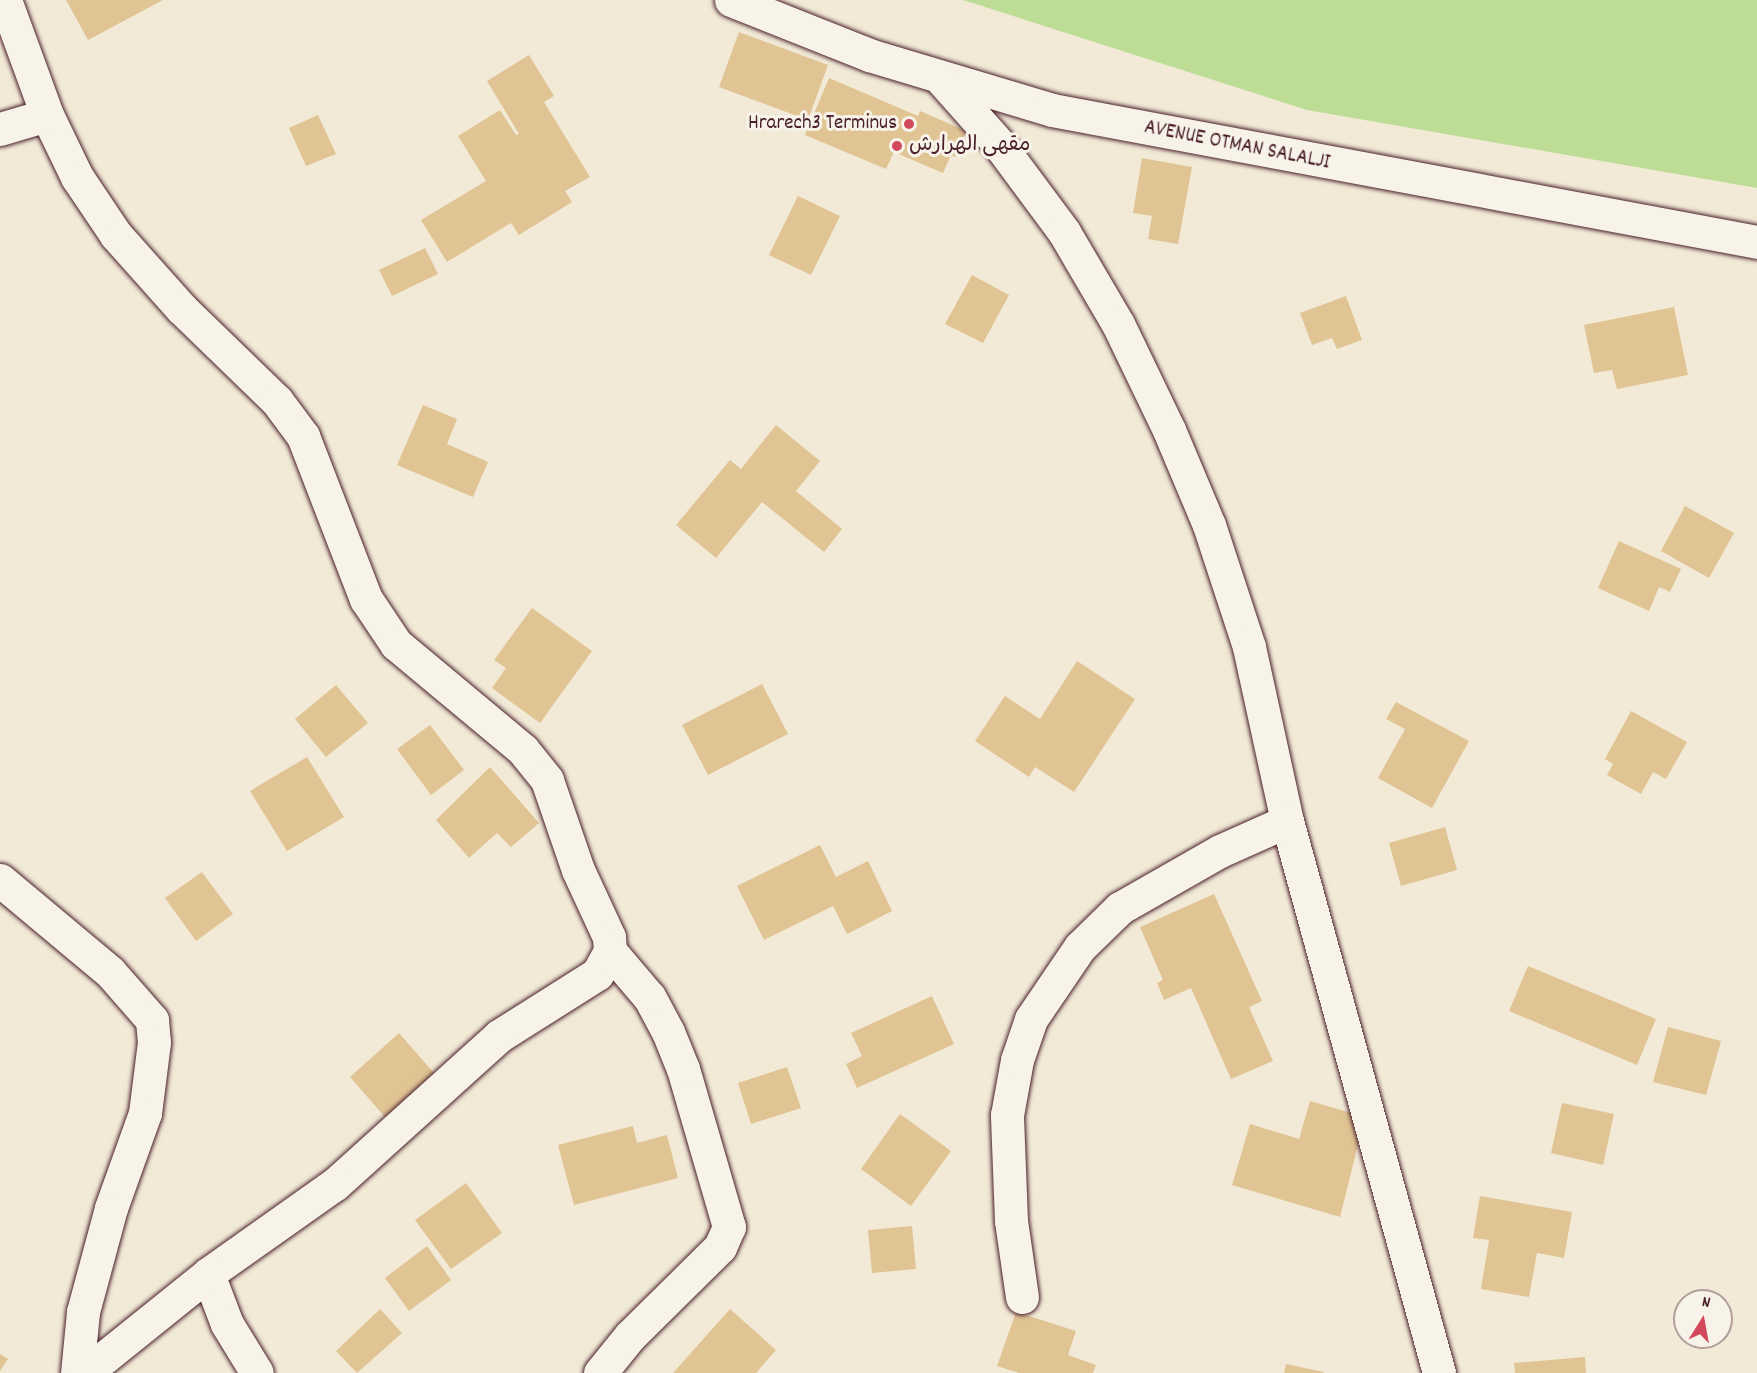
<!DOCTYPE html>
<html>
<head>
<meta charset="utf-8">
<style>
  body { margin:0 }
  #map { position:relative; width:1757px; height:1373px; overflow:hidden; background:#f2ead7; font-family:Dekko,"Playpen Sans Arabic",sans-serif }
  div>[style] { position:absolute }
  [style*='--x'] { left:calc(var(--x)*1px); top:calc(var(--y)*1px); width:calc(var(--w)*1px); rotate:calc(var(--a)*1deg) }
  .green>* { inset:0; background:#bddd96 }
  .building>* { inset:0; background:#e0c494 }
  .roads { filter:drop-shadow(0 0 2px #4a1f2b) drop-shadow(0 0 2px #4a1f2b) }
  .minor>* { height:33px; margin:-16.5px; padding:0 16.5px; transform-origin:16.5px; border-radius:16.5px; background:#f7f3e8 }
  .dots>* { width:16px; height:16px; translate:-50% -50%; box-sizing:border-box; border:3px solid #f7f3e8; border-radius:50% }
  span { translate:-50% -50%; white-space:nowrap; text-align:center; line-height:1.15; -webkit-text-stroke:6px #f7f3e8; paint-order:stroke }
  .poi-label { font-size:21px; color:#4a1f2b }
  .right { translate:-100% -50%; text-align:right }
  .left { translate:0 -50%; text-align:left }
  .street-label { font-size:21px; color:#4a1f2b }
  .north { position:absolute; left:1673px; top:1289px; width:60px; height:60px; box-sizing:border-box; background:#f7f3e8; border:2px solid #b29e9c; border-radius:50%; rotate:11deg; font-size:16px; font-weight:700; line-height:24px; text-align:center; color:#4a1f2b }
  .north::after { content:''; display:block; margin:auto; width:21px; height:27px; background:#d1495b; clip-path:polygon(50% 0,100% 100%,50% 72%,0 100%) }
</style>
</head>
<body>
<div id="map">
  <div class="green">
    <div style="clip-path:polygon(963px 0,1757px 0,1757px 188px,1307px 110px)"></div>
  </div>
  <div class="building">
    <div style="clip-path:polygon(66px 0,163px 0,88px 40px)"></div>
    <div style="clip-path:polygon(739px 32px,828px 65px,808px 120px,719px 87px)"></div>
    <div style="clip-path:polygon(529px 55px,554px 96px,544px 102px,590px 177px,565px 191px,572px 202px,519px 235px,511px 223px,447px 262px,421px 220px,486px 181px,458px 136px,500px 110px,516px 135px,519px 134px,487px 81px)"></div>
    <div style="clip-path:polygon(829px 78px,918px 116px,920px 111px,966px 131px,955px 157px,951px 155px,943px 173px,894px 152px,886px 169px,805px 135px)"></div>
    <div style="clip-path:polygon(318px 115px,336px 154px,306px 166px,289px 128px)"></div>
    <div style="clip-path:polygon(1142px 158px,1192px 167px,1178px 244px,1148px 239px,1152px 216px,1133px 213px)"></div>
    <div style="clip-path:polygon(798px 196px,840px 216px,811px 275px,769px 255px)"></div>
    <div style="clip-path:polygon(425px 248px,438px 274px,392px 296px,379px 270px)"></div>
    <div style="clip-path:polygon(972px 275px,1009px 295px,983px 343px,945px 324px)"></div>
    <div style="clip-path:polygon(1346px 296px,1362px 340px,1337px 349px,1332px 338px,1312px 345px,1300px 313px)"></div>
    <div style="clip-path:polygon(1674px 307px,1688px 375px,1617px 389px,1612px 370px,1594px 373px,1584px 325px)"></div>
    <div style="clip-path:polygon(423px 405px,457px 419px,447px 444px,488px 462px,473px 497px,397px 465px)"></div>
    <div style="clip-path:polygon(776px 425px,820px 461px,796px 491px,842px 529px,824px 552px,762px 502px,716px 558px,676px 525px,730px 460px,741px 469px)"></div>
    <div style="clip-path:polygon(1685px 506px,1734px 533px,1709px 578px,1661px 551px)"></div>
    <div style="clip-path:polygon(1619px 541px,1681px 569px,1670px 592px,1659px 587px,1649px 611px,1598px 588px)"></div>
    <div style="clip-path:polygon(532px 608px,592px 651px,540px 723px,492px 688px,506px 668px,494px 660px)"></div>
    <div style="clip-path:polygon(1077px 661px,1135px 699px,1074px 792px,1035px 767px,1029px 777px,975px 741px,1005px 696px,1040px 719px)"></div>
    <div style="clip-path:polygon(762px 684px,788px 734px,708px 775px,682px 725px)"></div>
    <div style="clip-path:polygon(336px 685px,368px 723px,326px 757px,295px 719px)"></div>
    <div style="clip-path:polygon(1396px 702px,1469px 741px,1432px 808px,1378px 778px,1405px 729px,1386px 719px)"></div>
    <div style="clip-path:polygon(1631px 711px,1687px 742px,1666px 779px,1653px 772px,1641px 794px,1607px 775px,1613px 764px,1605px 759px)"></div>
    <div style="clip-path:polygon(430px 725px,464px 770px,431px 795px,397px 749px)"></div>
    <div style="clip-path:polygon(307px 757px,344px 817px,287px 851px,250px 791px)"></div>
    <div style="clip-path:polygon(490px 767px,539px 823px,511px 847px,497px 833px,469px 858px,436px 820px)"></div>
    <div style="clip-path:polygon(1445px 827px,1457px 870px,1401px 886px,1389px 843px)"></div>
    <div style="clip-path:polygon(820px 845px,836px 877px,868px 861px,892px 911px,847px 934px,833px 906px,764px 940px,737px 886px)"></div>
    <div style="clip-path:polygon(202px 872px,233px 914px,196px 941px,165px 898px)"></div>
    <div style="clip-path:polygon(1214px 894px,1262px 1001px,1249px 1007px,1273px 1061px,1231px 1079px,1191px 988px,1164px 1000px,1157px 983px,1163px 980px,1140px 927px)"></div>
    <div style="clip-path:polygon(1528px 966px,1656px 1019px,1637px 1065px,1509px 1011px)"></div>
    <div style="clip-path:polygon(932px 996px,954px 1044px,857px 1088px,846px 1064px,862px 1056px,851px 1033px)"></div>
    <div style="clip-path:polygon(1668px 1027px,1721px 1041px,1706px 1095px,1653px 1082px)"></div>
    <div style="clip-path:polygon(399px 1033px,434px 1073px,385px 1117px,350px 1077px)"></div>
    <div style="clip-path:polygon(787px 1067px,801px 1108px,751px 1124px,738px 1083px)"></div>
    <div style="clip-path:polygon(1310px 1101px,1365px 1117px,1340px 1217px,1232px 1185px,1250px 1124px,1299px 1139px)"></div>
    <div style="clip-path:polygon(1562px 1103px,1614px 1114px,1603px 1165px,1551px 1153px)"></div>
    <div style="clip-path:polygon(900px 1114px,951px 1151px,911px 1206px,861px 1169px)"></div>
    <div style="clip-path:polygon(633px 1126px,637px 1143px,667px 1135px,678px 1178px,574px 1205px,558px 1145px)"></div>
    <div style="clip-path:polygon(466px 1183px,502px 1233px,451px 1269px,415px 1220px)"></div>
    <div style="clip-path:polygon(1480px 1196px,1572px 1212px,1564px 1258px,1537px 1253px,1529px 1297px,1481px 1289px,1489px 1240px,1473px 1238px)"></div>
    <div style="clip-path:polygon(912px 1226px,916px 1269px,872px 1273px,868px 1230px)"></div>
    <div style="clip-path:polygon(427px 1246px,451px 1280px,409px 1311px,385px 1278px)"></div>
    <div style="clip-path:polygon(380px 1309px,402px 1333px,357px 1373px,336px 1351px)"></div>
    <div style="clip-path:polygon(730px 1309px,776px 1350px,756px 1373px,673px 1373px)"></div>
    <div style="clip-path:polygon(1016px 1312px,1076px 1331px,1068px 1355px,1096px 1365px,1093px 1373px,1019px 1373px,997px 1366px)"></div>
    <div style="clip-path:polygon(0 1354px,8px 1359px,0 1371px)"></div>
    <div style="clip-path:polygon(1585px 1357px,1586px 1373px,1515px 1373px,1514px 1363px)"></div>
    <div style="clip-path:polygon(1286px 1364px,1324px 1372px,1323px 1373px,1284px 1373px)"></div>
  </div>
  <div class="roads">
    <div class="minor">
      <div style="--x:5;--y:0;--w:122;--a:69.9"></div>
      <div style="--x:47;--y:115;--w:69;--a:64.2"></div>
      <div style="--x:77;--y:177;--w:70;--a:56.1"></div>
      <div style="--x:116;--y:235;--w:98;--a:48.3"></div>
      <div style="--x:181;--y:308;--w:134;--a:44.1"></div>
      <div style="--x:277;--y:401;--w:44;--a:53.4"></div>
      <div style="--x:303;--y:436;--w:175;--a:68.9"></div>
      <div style="--x:366;--y:599;--w:54;--a:56.3"></div>
      <div style="--x:396;--y:644;--w:165;--a:39.8"></div>
      <div style="--x:523;--y:750;--w:38;--a:51"></div>
      <div style="--x:547;--y:780;--w:95;--a:71"></div>
      <div style="--x:578;--y:870;--w:74;--a:65.2"></div>
      <div style="--x:609;--y:937;--w:14;--a:86"></div>
      <div style="--x:610;--y:951;--w:26;--a:119"></div>
      <div style="--x:597;--y:974;--w:116;--a:147.7"></div>
      <div style="--x:499;--y:1036;--w:221;--a:137.9"></div>
      <div style="--x:335;--y:1184;--w:156;--a:144.7"></div>
      <div style="--x:208;--y:1274;--w:53;--a:69.2"></div>
      <div style="--x:227;--y:1324;--w:57;--a:58.5"></div>
      <div style="--x:731;--y:0;--w:149;--a:21.7"></div>
      <div style="--x:869;--y:55;--w:191;--a:16.7"></div>
      <div style="--x:1052;--y:110;--w:717;--a:10.6"></div>
      <div style="--x:942;--y:80;--w:84;--a:48.4"></div>
      <div style="--x:998;--y:143;--w:111;--a:53.4"></div>
      <div style="--x:1064;--y:232;--w:107;--a:59.6"></div>
      <div style="--x:1118;--y:324;--w:118;--a:64.3"></div>
      <div style="--x:1169;--y:430;--w:103;--a:67.2"></div>
      <div style="--x:1209;--y:525;--w:128;--a:71.8"></div>
      <div style="--x:1249;--y:647;--w:178;--a:77.7"></div>
      <div style="--x:1287;--y:821;--w:573;--a:74.6"></div>
      <div style="--x:0;--y:129;--w:49;--a:-16.6"></div>
      <div style="--x:0;--y:880;--w:143;--a:39.9"></div>
      <div style="--x:110;--y:972;--w:64;--a:48.8"></div>
      <div style="--x:152;--y:1020;--w:22;--a:85"></div>
      <div style="--x:154;--y:1042;--w:72;--a:97.2"></div>
      <div style="--x:145;--y:1113;--w:101;--a:109.7"></div>
      <div style="--x:111;--y:1208;--w:108;--a:105.1"></div>
      <div style="--x:83;--y:1312;--w:61;--a:95.6"></div>
      <div style="--x:1022;--y:1297;--w:77;--a:-98.2"></div>
      <div style="--x:1011;--y:1221;--w:106;--a:-92.2"></div>
      <div style="--x:1007;--y:1115;--w:56;--a:-79.7"></div>
      <div style="--x:1017;--y:1060;--w:43;--a:-71.1"></div>
      <div style="--x:1031;--y:1019;--w:87;--a:-55.8"></div>
      <div style="--x:1080;--y:947;--w:56;--a:-44.3"></div>
      <div style="--x:1120;--y:908;--w:115;--a:-29.7"></div>
      <div style="--x:1220;--y:851;--w:73;--a:-24.1"></div>
      <div style="--x:85;--y:1373;--w:158;--a:-38.8"></div>
      <div style="--x:600;--y:1373;--w:48;--a:-51"></div>
      <div style="--x:630;--y:1336;--w:127;--a:-44.7"></div>
      <div style="--x:720;--y:1247;--w:22;--a:-66"></div>
      <div style="--x:729;--y:1227;--w:165;--a:-106.2"></div>
      <div style="--x:683;--y:1069;--w:40;--a:-112"></div>
      <div style="--x:668;--y:1032;--w:40;--a:-118"></div>
      <div style="--x:649;--y:997;--w:60;--a:-130.3"></div>
    </div>
  </div>
  <div class="dots">
    <div style="left:909px;top:124px;background:#d1495b"></div>
    <div style="left:897px;top:146px;background:#d1495b"></div>
  </div>
  <div class="poi-label">
    <span class="right" style="left:897px;top:124px">Hrarech3 Terminus</span>
    <span class="left" style="left:909px;top:146px">مقهى الهرارش</span>
  </div>
  <div class="street-label">
    <span style="left:1237px;top:146px;rotate:11deg">AVENUE OTMAN SALALJI</span>
  </div>
  <div class="north">N</div>
</div>
</body>
</html>
